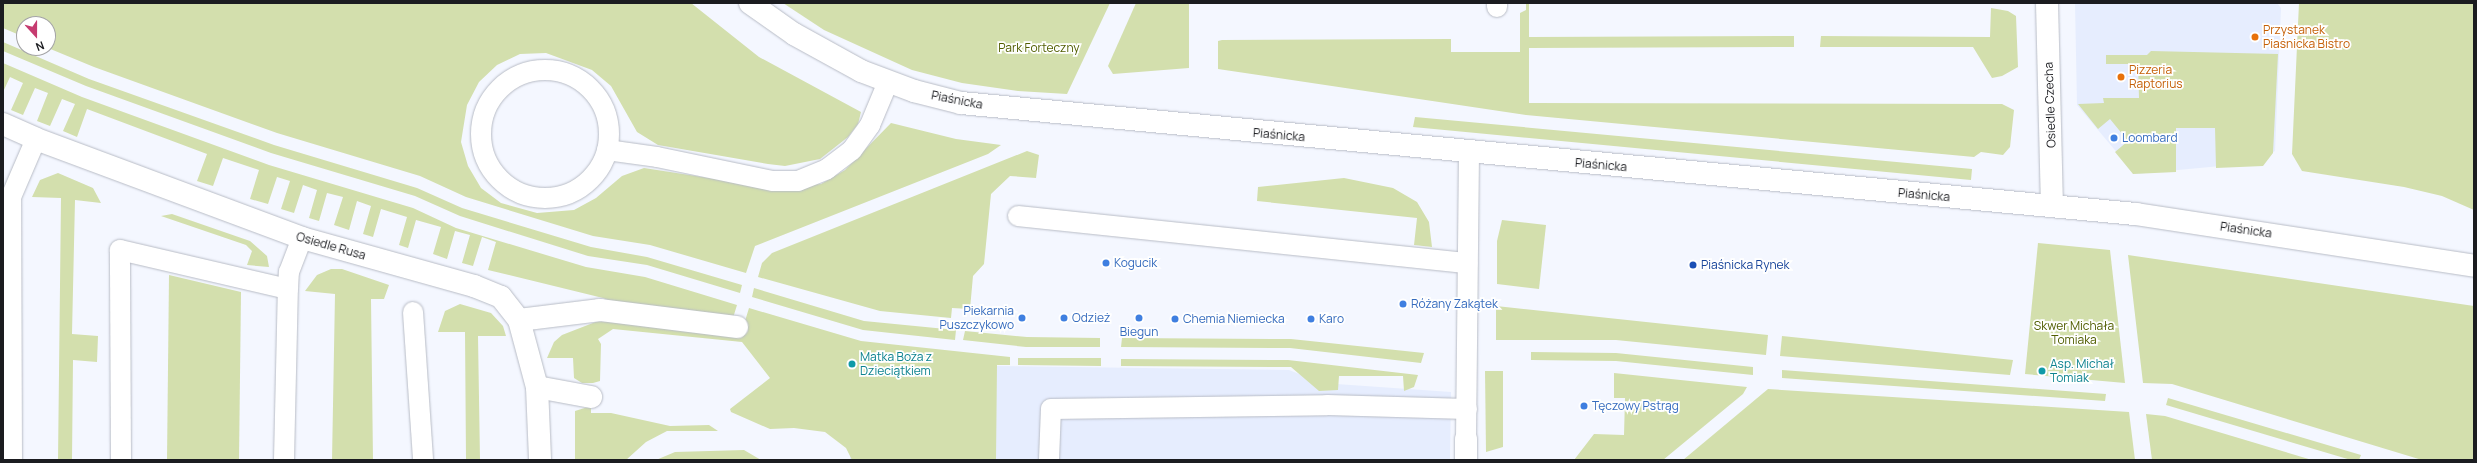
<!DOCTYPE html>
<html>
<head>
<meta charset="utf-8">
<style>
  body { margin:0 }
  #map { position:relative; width:2477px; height:463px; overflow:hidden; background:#f4f7ff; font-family:Manrope,sans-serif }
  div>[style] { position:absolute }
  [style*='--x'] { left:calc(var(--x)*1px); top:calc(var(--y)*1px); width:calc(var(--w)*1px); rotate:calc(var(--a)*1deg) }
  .built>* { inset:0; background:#e6edfe }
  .green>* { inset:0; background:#d3dfad }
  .roads { filter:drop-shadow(0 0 1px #b8bcc6) drop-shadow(0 0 1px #b8bcc6) }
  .service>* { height:20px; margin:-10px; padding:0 10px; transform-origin:10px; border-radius:10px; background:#fff }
  .service>.ring { margin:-10px; padding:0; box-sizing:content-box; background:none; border:20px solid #fff; border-radius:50% }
  .minor>* { height:22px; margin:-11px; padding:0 11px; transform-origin:11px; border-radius:11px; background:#fff }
  .dots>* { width:11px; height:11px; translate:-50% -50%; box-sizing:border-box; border:2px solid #fff; border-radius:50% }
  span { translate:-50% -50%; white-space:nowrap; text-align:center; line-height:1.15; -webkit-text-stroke:3.5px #fff; paint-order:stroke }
  .food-label { font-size:12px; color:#c56008 }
  .left { translate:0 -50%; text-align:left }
  .park-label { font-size:12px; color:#515e00 }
  .street-label { font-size:12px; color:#1b1c20 }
  .shop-label { font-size:12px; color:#366cbe }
  .right { translate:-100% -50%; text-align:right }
  .transit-label { font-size:12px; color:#164399 }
  .culture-label { font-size:12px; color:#0d838f }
  .frame { position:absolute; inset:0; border:4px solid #1b1c20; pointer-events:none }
  .north { position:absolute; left:16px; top:16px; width:40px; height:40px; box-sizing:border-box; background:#fff; border:1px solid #a4a4a6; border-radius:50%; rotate:159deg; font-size:11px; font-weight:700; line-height:16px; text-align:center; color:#1b1c20 }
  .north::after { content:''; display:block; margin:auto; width:14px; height:18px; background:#c63b70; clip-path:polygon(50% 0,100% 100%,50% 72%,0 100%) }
</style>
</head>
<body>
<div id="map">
  <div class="built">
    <div style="clip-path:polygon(2075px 3px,2277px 3px,2281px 8px,2275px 151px,2253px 163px,2135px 174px,2077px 105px)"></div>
    <div style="clip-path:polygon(996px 366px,1289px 370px,1322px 383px,1451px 392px,1450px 460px,850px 460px,851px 382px)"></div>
  </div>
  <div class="green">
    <div style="clip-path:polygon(3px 3px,691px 3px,759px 57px,861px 112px,858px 124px,848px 137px,820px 159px,785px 166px,768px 164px,658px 145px,637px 132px,611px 86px,592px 70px,546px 53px,520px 54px,497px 65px,479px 82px,467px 105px,461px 142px,468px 166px,481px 188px,501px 203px,537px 213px,574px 210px,596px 198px,622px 176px,644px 168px,773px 188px,821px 184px,845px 170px,891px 123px,956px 139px,1001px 145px,988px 154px,755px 246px,746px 273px,650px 245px,593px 236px,466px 197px,420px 176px,277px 133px,94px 67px,48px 48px,48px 24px,24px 24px,24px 37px,3px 28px)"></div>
    <div style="clip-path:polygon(783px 3px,1110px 3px,1067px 94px,1018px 91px,962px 83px,912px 70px,824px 30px)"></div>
    <div style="clip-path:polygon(1136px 3px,1189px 3px,1189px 68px,1113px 74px,1108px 66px)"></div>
    <div style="clip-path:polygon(1526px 3px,1529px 3px,1529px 37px,1794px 36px,1794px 47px,1529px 48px,1529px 103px,2002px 104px,2014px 110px,2010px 147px,2003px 155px,1981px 152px,1974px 157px,1526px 115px,1218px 69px,1218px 41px,1222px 40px,1451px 39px,1451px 52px,1520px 52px,1520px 13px,1526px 10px)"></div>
    <div style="clip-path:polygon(2299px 3px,2474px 3px,2474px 210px,2442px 196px,2404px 187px,2302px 171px,2292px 154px)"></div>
    <div style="clip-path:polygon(1991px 8px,2008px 11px,2016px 16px,2018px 67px,2002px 76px,1992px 78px,1973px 47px,1820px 47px,1821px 36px,1990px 37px)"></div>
    <div style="clip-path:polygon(3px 42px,89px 79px,274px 145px,417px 188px,462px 208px,591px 247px,647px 257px,742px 285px,740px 293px,647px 265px,588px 256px,460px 216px,415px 196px,271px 153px,86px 86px,3px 51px)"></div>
    <div style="clip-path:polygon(2151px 51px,2278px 54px,2273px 153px,2263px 166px,2216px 168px,2215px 128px,2176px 128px,2176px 172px,2133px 174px,2115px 152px,2128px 141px,2110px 119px,2098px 129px,2078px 104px,2104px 103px,2103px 98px,2139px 98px,2138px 64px,2106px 64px,2106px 55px,2147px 55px)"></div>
    <div style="clip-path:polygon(3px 63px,82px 97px,269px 165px,413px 208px,456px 228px,586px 267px,645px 277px,737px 305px,733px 318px,619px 305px,603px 298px,488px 270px,496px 242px,482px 237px,473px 266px,462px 263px,470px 235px,455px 231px,447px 259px,433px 254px,441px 227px,416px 220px,408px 248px,399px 245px,407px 217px,381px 209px,373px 237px,363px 234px,371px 206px,357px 201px,349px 230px,334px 225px,343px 197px,327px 193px,319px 221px,309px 218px,317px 190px,303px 185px,294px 213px,281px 209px,290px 181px,277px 177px,268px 204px,250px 199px,259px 170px,223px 158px,213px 186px,197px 181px,207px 154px,87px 109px,77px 137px,63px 131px,75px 104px,62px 99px,50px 126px,37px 121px,48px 93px,35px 88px,23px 115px,11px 110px,23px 83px,10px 77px,3px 92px)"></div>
    <div style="clip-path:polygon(1415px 117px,1972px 169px,1971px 180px,1413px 127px)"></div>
    <div style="clip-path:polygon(1027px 151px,1039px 155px,1036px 178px,1010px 176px,991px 194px,984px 264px,973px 276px,970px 309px,952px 308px,951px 318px,880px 311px,758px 277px,762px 263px,772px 253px)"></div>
    <div style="clip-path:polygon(58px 173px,93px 188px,101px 203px,75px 200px,72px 334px,98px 336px,97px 362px,73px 360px,72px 460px,58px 460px,61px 198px,32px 197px,40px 180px)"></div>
    <div style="clip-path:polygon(1344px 178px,1393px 188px,1417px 202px,1429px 222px,1432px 247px,1414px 245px,1417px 218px,1257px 201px,1258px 187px)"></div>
    <div style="clip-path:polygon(172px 214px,250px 241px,267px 256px,269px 267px,247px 265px,252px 251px,246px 245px,161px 216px)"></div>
    <div style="clip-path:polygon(1502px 220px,1546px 225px,1539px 289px,1497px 284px,1497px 241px)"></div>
    <div style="clip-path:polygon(2038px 243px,2110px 250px,2125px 383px,2025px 374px)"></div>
    <div style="clip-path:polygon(2128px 255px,2474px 306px,2474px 460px,2422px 460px,2172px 384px,2143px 383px)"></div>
    <div style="clip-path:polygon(331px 269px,342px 269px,389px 285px,384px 299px,371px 299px,373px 460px,332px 460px,335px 294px,305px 291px,317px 275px)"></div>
    <div style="clip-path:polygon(169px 275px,241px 292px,239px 460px,167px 460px)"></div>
    <div style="clip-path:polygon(754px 288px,864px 321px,956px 330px,955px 340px,863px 330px,752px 297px)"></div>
    <div style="clip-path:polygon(460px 304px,491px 313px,503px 326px,506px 336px,478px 336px,480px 460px,466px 460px,465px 332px,438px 332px,445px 311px)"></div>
    <div style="clip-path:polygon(1496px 306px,1768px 335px,1766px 355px,1616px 340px,1496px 340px)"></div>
    <div style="clip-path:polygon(749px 308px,861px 341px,1010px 357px,1010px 365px,997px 365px,996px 460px,852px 460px,846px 448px,825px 432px,794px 428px,770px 429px,731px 412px,730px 409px,770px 378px,742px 342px,613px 329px,598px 339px,601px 344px,600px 381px,593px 383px,582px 383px,574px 378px,573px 358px,547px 358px,554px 342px,562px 335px,598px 321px,741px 334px)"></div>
    <div style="clip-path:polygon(965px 331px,1027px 337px,1100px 338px,1100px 347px,1026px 347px,963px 340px)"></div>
    <div style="clip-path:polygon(1782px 336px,2013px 360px,2010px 375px,1780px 356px)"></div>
    <div style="clip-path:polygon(1122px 338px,1291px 339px,1424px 353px,1421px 363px,1290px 348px,1121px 347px)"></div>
    <div style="clip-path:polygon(1531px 352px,1616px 353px,1753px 367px,1753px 375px,1616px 361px,1531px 360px)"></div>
    <div style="clip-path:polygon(1018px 358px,1101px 358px,1101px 366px,1018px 365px)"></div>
    <div style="clip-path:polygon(1121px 359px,1288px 360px,1418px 375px,1414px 387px,1404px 391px,1403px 376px,1339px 376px,1338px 390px,1319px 391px,1291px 367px,1121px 366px)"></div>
    <div style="clip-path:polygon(1782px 370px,2106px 394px,2105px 401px,1782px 378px)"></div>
    <div style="clip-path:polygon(1485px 371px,1503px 371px,1503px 447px,1486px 452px)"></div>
    <div style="clip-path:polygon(1614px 373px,1747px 387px,1743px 394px,1663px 460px,1574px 460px,1594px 434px,1624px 435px,1625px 398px,1614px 398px)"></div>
    <div style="clip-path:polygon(1768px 389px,2129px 412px,2135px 460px,1683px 460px)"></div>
    <div style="clip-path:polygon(2168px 398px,2361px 455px,2359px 460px,2351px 460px,2166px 405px)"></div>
    <div style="clip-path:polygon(591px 406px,591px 413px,611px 413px,670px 426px,709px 425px,718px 431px,667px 431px,646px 442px,626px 460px,575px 460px,575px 411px)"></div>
    <div style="clip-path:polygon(2146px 414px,2165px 416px,2312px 460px,2152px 460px)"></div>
    <div style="clip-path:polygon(744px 450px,761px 460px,656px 460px,675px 452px)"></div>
  </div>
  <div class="roads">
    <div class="service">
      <div style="--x:1497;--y:3;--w:4;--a:90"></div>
      <div class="ring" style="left:481px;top:70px;width:108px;height:108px"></div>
      <div style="--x:607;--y:150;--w:50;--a:8"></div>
      <div style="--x:657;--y:157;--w:118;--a:11.7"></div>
      <div style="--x:773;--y:181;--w:25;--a:0"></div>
      <div style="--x:798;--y:181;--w:31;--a:-22"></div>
      <div style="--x:827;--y:169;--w:31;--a:-37"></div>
      <div style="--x:852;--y:150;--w:31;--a:-54"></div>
      <div style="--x:870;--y:125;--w:47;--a:-67.3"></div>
      <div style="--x:1018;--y:216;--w:452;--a:6"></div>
      <div style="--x:413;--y:312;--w:148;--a:86.1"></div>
      <div style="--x:1466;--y:439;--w:286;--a:-89.4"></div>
      <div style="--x:12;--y:460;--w:263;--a:-90.2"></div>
      <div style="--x:11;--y:197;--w:63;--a:-66.7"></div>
      <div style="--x:121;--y:460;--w:210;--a:-90.3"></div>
      <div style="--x:120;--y:250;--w:172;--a:13.1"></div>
      <div style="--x:284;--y:460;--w:171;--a:-88.7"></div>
      <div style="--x:288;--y:289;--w:17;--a:-87"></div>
      <div style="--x:289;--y:272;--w:36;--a:-69"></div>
      <div style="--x:1049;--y:460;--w:51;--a:-87.8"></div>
      <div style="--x:1051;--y:409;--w:276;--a:-0.8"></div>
      <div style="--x:1327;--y:405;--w:140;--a:1.6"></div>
    </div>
    <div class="minor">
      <div style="--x:750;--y:3;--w:54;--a:35.2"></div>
      <div style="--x:794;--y:34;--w:77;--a:28.9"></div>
      <div style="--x:861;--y:71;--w:57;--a:20.7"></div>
      <div style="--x:914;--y:91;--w:49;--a:14.3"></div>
      <div style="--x:961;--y:103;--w:1180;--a:5.4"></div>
      <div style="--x:2136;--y:214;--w:342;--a:8.7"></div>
      <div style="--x:2047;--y:3;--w:203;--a:88.6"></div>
      <div style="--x:3;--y:124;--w:36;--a:24"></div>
      <div style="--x:36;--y:139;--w:284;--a:20.4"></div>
      <div style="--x:302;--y:238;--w:179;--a:15.6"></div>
      <div style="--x:474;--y:286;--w:29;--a:22"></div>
      <div style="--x:501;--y:297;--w:29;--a:52"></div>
      <div style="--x:519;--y:320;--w:69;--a:75"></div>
      <div style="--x:537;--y:387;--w:73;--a:87.6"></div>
      <div style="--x:519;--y:320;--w:82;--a:-7"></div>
      <div style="--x:600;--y:310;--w:138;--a:7.1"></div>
      <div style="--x:537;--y:387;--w:55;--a:10.5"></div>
      <div style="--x:1466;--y:439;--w:21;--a:90"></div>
    </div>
  </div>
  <div class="dots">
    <div style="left:2255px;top:37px;background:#e8710a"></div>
    <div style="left:2121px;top:77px;background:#e8710a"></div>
    <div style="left:2114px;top:138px;background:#3f7fe0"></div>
    <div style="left:1106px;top:263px;background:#3f7fe0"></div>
    <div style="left:1693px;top:265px;background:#1a4fb4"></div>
    <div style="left:1403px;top:304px;background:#3f7fe0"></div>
    <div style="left:1022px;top:318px;background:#3f7fe0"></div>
    <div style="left:1064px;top:318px;background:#3f7fe0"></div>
    <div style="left:1139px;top:318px;background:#3f7fe0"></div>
    <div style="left:1175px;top:319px;background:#3f7fe0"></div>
    <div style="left:1311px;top:319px;background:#3f7fe0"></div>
    <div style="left:852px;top:364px;background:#0f9aa8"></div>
    <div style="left:2042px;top:371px;background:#0f9aa8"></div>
    <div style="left:1584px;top:406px;background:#3f7fe0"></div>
  </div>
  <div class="food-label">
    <span class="left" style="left:2263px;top:37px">Przystanek<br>Piaśnicka Bistro</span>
    <span class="left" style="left:2129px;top:77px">Pizzeria<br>Raptorius</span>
  </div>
  <div class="park-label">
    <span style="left:1039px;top:48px">Park Forteczny</span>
    <span style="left:2074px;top:333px">Skwer Michała<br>Tomiaka</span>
  </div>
  <div class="street-label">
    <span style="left:957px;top:100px;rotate:11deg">Piaśnicka</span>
    <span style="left:2050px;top:105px;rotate:-92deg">Osiedle Czecha</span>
    <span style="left:1279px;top:135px;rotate:5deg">Piaśnicka</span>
    <span style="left:1601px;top:165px;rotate:5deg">Piaśnicka</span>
    <span style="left:1924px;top:195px;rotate:5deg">Piaśnicka</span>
    <span style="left:2246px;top:230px;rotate:8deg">Piaśnicka</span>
    <span style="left:331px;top:246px;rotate:16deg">Osiedle Rusa</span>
  </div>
  <div class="shop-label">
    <span class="left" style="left:2122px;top:138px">Loombard</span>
    <span class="left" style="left:1114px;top:263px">Kogucik</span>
    <span class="left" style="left:1411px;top:304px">Różany Zakątek</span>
    <span class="right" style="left:1014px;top:318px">Piekarnia<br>Puszczykowo</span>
    <span class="left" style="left:1072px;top:318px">Odzież</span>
    <span class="left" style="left:1183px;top:319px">Chemia Niemiecka</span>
    <span class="left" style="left:1319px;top:319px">Karo</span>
    <span style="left:1139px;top:332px">Biegun</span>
    <span class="left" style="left:1592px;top:406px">Tęczowy Pstrąg</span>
  </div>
  <div class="transit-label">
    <span class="left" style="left:1701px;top:265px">Piaśnicka Rynek</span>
  </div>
  <div class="culture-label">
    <span class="left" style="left:860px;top:364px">Matka Boża z<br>Dzieciątkiem</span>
    <span class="left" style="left:2050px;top:371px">Asp. Michał<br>Tomiak</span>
  </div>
  <div class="frame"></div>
  <div class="north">N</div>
</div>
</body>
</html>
